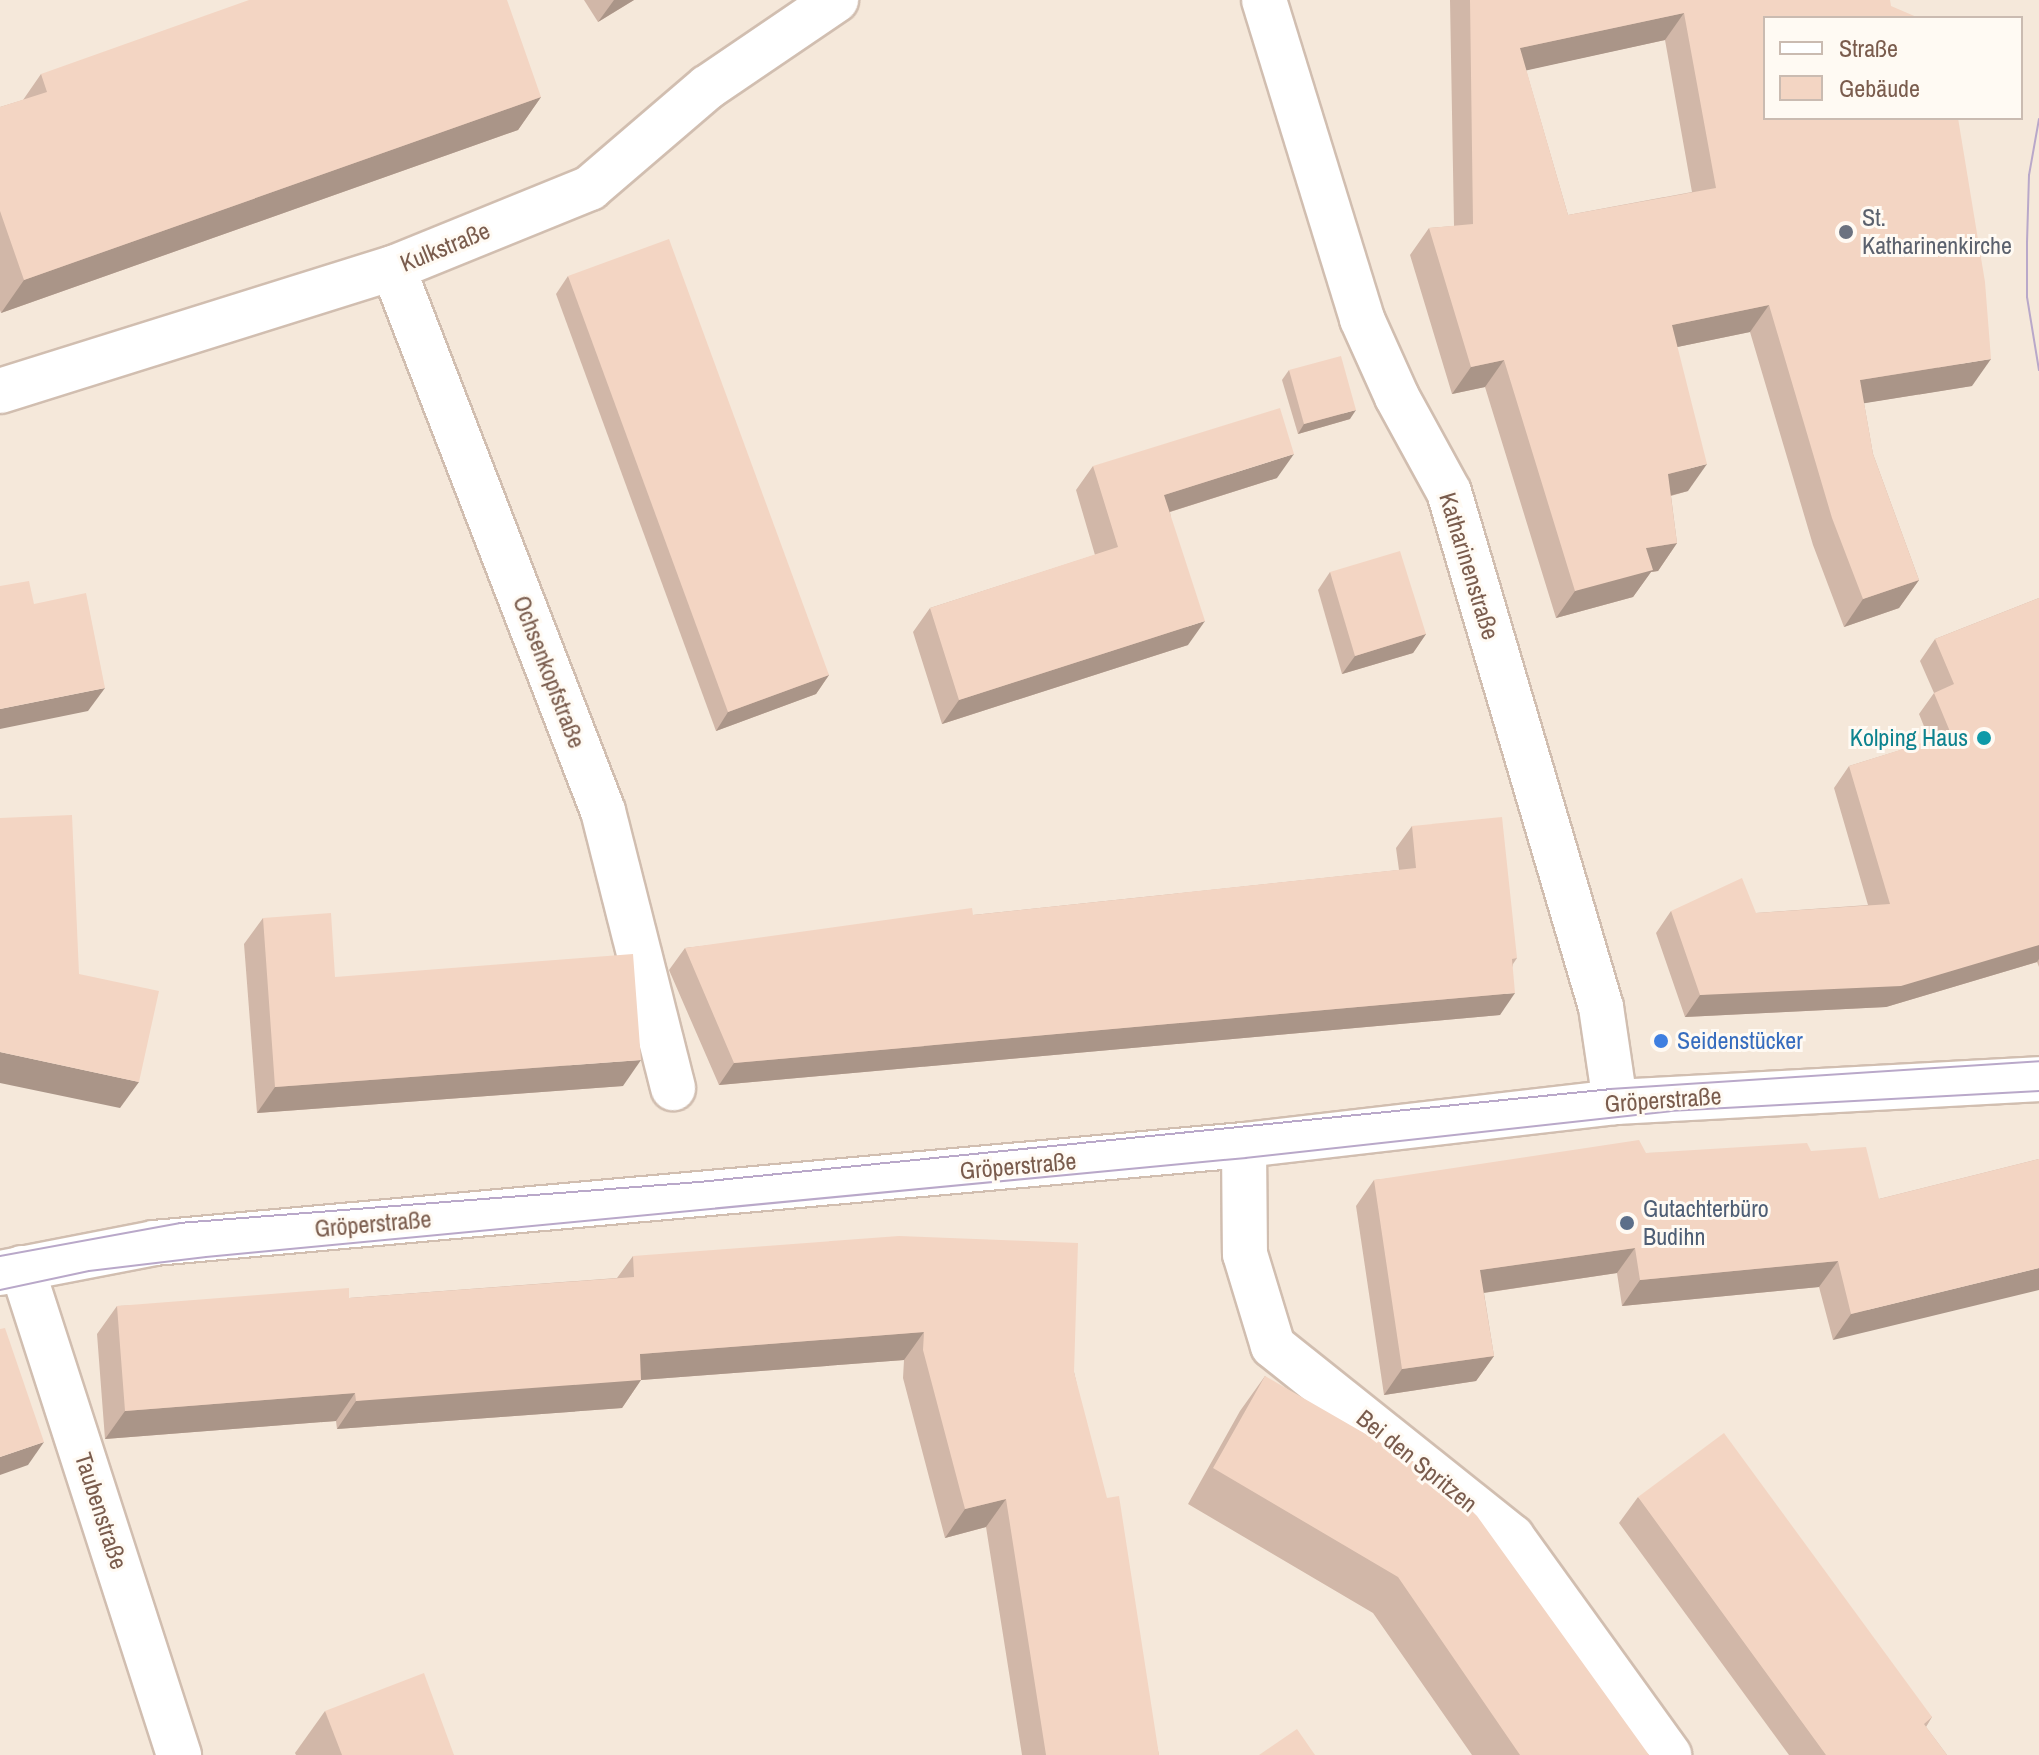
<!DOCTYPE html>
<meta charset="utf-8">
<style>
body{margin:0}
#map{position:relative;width:2039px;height:1755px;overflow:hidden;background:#fdf6ec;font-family:"Archivo Narrow",sans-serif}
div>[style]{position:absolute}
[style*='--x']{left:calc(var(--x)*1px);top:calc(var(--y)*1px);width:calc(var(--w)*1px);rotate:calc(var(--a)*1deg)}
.residential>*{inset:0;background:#f5e8da}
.roads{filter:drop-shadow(2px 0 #d1beb0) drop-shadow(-2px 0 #d1beb0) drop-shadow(0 2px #d1beb0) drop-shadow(0 -2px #d1beb0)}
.street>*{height:44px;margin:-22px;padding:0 22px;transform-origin:22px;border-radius:22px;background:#fff}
.tram>*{height:2px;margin:-1px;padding:0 1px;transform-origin:1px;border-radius:1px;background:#b9a8c9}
.wall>*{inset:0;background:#d1b7a8}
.shaded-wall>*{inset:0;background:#aa9588}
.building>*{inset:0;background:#f3d5c3}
.dots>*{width:22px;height:22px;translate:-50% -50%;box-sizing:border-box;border:4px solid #fffaf3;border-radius:50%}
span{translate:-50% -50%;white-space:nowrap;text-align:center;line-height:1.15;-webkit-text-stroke:6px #fffaf3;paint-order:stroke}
.worship-label{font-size:24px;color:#5b616d}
.left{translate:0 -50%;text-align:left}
.street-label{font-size:24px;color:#7a5c4d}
.culture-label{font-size:24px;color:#0d838f}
.right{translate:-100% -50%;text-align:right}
.shop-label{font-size:24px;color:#366cbe}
.service-label{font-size:24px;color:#4e5e75}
.legend{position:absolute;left:1763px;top:16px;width:260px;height:104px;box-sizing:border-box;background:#fffaf3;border:2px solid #cabbb1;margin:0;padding:10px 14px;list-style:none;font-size:24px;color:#7a5c4d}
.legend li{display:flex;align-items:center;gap:16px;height:40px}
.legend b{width:40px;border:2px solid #cabbb1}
</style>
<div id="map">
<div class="residential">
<div style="clip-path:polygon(evenodd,0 0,2039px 0,2039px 1755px,0 1755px,0 0,1765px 18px,2021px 18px,2021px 118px,1765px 118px,1765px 18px)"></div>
</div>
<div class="roads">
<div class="street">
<div style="--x:1264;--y:0;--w:334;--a:72.9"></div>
<div style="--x:1362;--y:319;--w:85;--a:65.8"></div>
<div style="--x:1397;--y:397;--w:108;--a:61.3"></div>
<div style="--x:1449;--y:492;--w:537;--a:73.56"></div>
<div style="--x:1601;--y:1007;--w:96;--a:81.6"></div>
<div style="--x:393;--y:268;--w:582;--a:68.86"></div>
<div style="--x:603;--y:811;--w:286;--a:75.8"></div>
<div style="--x:0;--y:391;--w:412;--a:-17.4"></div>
<div style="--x:393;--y:268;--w:213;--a:-22.1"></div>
<div style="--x:590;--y:188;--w:155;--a:-40.6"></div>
<div style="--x:708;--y:87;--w:155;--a:-34.2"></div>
<div style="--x:1244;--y:1145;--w:109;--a:89.5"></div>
<div style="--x:1245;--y:1254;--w:96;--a:73.1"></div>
<div style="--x:1273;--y:1346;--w:306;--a:38.6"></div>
<div style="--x:1512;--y:1537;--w:269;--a:54.2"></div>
<div style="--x:22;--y:1268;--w:512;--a:72.13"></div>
<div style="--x:0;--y:1273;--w:157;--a:-11"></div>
<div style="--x:154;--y:1243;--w:1094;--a:-5.14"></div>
<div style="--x:1244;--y:1145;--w:373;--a:-6.6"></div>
<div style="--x:1615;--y:1102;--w:425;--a:-3.1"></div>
</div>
</div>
<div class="tram">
<div style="--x:2039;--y:119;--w:57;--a:100.1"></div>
<div style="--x:2029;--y:175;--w:67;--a:91.7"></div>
<div style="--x:2027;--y:242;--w:55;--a:90"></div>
<div style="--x:2027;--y:297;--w:74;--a:80.7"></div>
<div style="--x:0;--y:1256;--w:182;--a:-10.4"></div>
<div style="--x:179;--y:1223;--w:522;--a:-4.51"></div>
<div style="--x:699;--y:1182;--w:917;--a:-5.82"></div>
<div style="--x:1611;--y:1089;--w:429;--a:-3.7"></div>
<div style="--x:0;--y:1290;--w:91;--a:-12.1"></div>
<div style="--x:89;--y:1271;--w:118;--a:-6.8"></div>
<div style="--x:206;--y:1257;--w:1045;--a:-5.44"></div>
<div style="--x:1246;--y:1158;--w:426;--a:-6.3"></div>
<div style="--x:1669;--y:1111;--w:371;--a:-3.1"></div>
</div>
<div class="wall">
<div style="clip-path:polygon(584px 0,634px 0,598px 22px)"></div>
<div style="clip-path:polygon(evenodd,1450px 0,1890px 0,1765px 18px,1972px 386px,1864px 403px,1873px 454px,1919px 580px,1899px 608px,1844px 627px,1813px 545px,1750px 332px,1677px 347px,1688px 491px,1671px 496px,1677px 543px,1658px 571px,1651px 572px,1633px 597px,1556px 618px,1485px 387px,1452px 394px,1410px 255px,1429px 228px,1454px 226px,1450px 0,1665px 40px,1692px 192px,1568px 215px,1526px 70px,1665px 40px)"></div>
<div style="clip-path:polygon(41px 74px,541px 97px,518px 130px,1px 313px,0 310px,0 107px,23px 100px)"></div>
<div style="clip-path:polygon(568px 276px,829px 675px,816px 694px,716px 731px,556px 294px)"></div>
<div style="clip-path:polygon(1289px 370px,1350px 419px,1298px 434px,1282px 380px)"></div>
<div style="clip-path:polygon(1093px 466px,1277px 478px,1170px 512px,1188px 645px,942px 724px,913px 632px,930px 608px,1095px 555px,1076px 490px)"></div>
<div style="clip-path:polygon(1330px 572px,1426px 634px,1413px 653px,1342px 674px,1318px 590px)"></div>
<div style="clip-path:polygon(2039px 598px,2039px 967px,2037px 962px,1886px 1007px,1685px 1017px,1656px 933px,1671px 911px,1756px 913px,1868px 905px,1834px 788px,1849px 766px,1930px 741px,1919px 714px,1934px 693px,1920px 661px,1935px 639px)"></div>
<div style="clip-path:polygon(1412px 826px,1517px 958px,1513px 964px,1500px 1015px,719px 1085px,669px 970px,685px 948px,973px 915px,1399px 870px,1396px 848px)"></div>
<div style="clip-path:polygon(263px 918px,335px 977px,623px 1086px,257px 1113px,244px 944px)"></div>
<div style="clip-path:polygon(1811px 1151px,1879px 1199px,2039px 1159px,1833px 1340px,1819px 1287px,1622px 1306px,1617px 1273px,1484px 1293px,1494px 1356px,1476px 1381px,1384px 1395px,1356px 1206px,1374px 1180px,1646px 1153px)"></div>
<div style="clip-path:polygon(633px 1256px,1074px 1372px,1159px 1755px,1022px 1755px,986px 1527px,945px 1538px,903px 1378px,904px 1360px,641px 1380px,622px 1408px,337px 1429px,336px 1421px,105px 1439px,97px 1334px,117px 1306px,349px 1298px,617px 1278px)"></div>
<div style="clip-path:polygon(1265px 1376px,1649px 1755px,1472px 1755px,1373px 1613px,1188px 1504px,1240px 1411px)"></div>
<div style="clip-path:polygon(1638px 1497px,1932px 1717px,1926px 1727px,1947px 1755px,1789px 1755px,1619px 1523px)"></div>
<div style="clip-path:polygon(325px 1711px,454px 1755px,296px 1755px,295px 1753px)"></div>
</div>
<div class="shaded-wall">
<div style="clip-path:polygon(614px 0,634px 0,598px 22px)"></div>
<div style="clip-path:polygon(1684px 13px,1665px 40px,1501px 76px,1520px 48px)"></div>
<div style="clip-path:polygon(541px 97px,518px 130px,1px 313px,24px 280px)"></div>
<div style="clip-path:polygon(1769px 305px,1750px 332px,1653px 352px,1672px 325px)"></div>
<div style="clip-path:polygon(1991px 359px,1972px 386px,1841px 407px,1860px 380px)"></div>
<div style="clip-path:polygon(1504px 360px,1485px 387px,1452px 394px,1471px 367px)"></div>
<div style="clip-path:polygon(1356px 410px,1350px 419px,1298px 434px,1304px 424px)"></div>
<div style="clip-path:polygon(1294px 454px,1277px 478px,1147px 519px,1164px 495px)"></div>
<div style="clip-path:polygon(1707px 464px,1688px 491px,1649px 501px,1668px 474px)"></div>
<div style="clip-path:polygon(1677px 543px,1658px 571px,1651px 572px,1633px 597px,1556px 618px,1575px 591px,1646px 548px)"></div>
<div style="clip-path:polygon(1919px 580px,1899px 608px,1844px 627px,1863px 599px)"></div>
<div style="clip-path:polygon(1205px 621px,1188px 645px,942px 724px,959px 700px)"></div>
<div style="clip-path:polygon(1426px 634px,1413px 653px,1342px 674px,1355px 656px)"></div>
<div style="clip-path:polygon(829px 675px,816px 694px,716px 731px,728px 712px)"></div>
<div style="clip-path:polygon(105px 688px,88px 711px,0 729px,0 709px)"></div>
<div style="clip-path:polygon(2039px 945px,2039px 959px,2037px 962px,1886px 1007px,1685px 1017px,1700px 995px)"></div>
<div style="clip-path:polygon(1515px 993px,1500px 1015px,719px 1085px,734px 1063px)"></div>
<div style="clip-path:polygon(0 1052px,139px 1082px,120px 1108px,0 1083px)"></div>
<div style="clip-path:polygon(641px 1060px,623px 1086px,257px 1113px,275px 1087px)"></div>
<div style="clip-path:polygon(1635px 1248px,1617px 1273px,1462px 1296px,1480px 1270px)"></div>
<div style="clip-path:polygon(1838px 1261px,1819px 1287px,1622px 1306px,1640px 1280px)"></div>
<div style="clip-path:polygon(2039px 1268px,2039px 1290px,1833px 1340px,1851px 1314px)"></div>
<div style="clip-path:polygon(924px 1332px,904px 1360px,641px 1380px,622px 1408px,337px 1429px,356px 1401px,640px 1354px)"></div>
<div style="clip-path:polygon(1494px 1356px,1476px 1381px,1384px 1395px,1402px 1369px)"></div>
<div style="clip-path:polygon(355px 1393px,336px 1421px,105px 1439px,125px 1411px)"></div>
<div style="clip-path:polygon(44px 1442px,28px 1465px,0 1475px,0 1457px)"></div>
<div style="clip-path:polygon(1006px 1499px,986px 1527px,945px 1538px,965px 1509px)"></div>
</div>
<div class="building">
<div style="clip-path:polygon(249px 0,507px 0,541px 97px,24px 280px,0 211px,0 107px,47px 92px,41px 74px)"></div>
<div style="clip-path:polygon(evenodd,1470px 0,1890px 0,1891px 6px,1919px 18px,1765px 18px,1765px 118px,1958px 118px,1985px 282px,1991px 359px,1860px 380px,1873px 454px,1919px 580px,1863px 599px,1832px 518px,1769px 305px,1672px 325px,1707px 464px,1668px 474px,1677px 543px,1646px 548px,1653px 570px,1575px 591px,1504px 360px,1471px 367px,1429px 228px,1473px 224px,1470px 0,1684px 13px,1716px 188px,1568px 215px,1520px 48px,1684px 13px)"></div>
<div style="clip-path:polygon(669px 239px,829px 675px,728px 712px,568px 276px)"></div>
<div style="clip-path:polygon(1341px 356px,1356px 410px,1304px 424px,1289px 370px)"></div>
<div style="clip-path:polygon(1280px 408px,1294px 454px,1164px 495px,1205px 621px,959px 700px,930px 608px,1118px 547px,1093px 466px)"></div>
<div style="clip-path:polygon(1400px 551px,1426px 634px,1355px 656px,1330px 572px)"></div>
<div style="clip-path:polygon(29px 581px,34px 604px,86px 593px,105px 688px,0 709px,0 586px)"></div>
<div style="clip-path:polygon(2039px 598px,2039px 945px,1901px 986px,1700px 995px,1671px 911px,1742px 878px,1756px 913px,1890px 904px,1849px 766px,1951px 734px,1934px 693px,1954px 684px,1935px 639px)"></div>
<div style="clip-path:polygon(72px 815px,79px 974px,159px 991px,139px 1082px,0 1052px,0 818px)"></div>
<div style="clip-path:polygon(1502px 817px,1517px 958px,1512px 959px,1515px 993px,734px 1063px,685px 948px,972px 908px,973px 915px,1416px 868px,1412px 826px)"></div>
<div style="clip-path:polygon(331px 913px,335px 977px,633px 954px,641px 1060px,275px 1087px,263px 918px)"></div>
<div style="clip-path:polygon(1639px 1140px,1646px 1153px,1807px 1143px,1811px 1151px,1866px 1147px,1879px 1199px,2039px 1159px,2039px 1268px,1851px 1314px,1838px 1261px,1640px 1280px,1635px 1248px,1480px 1270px,1494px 1356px,1402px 1369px,1374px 1180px)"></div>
<div style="clip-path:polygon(899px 1236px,1078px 1243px,1074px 1372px,1107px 1498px,1119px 1496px,1159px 1755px,1046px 1755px,1006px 1499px,965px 1509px,923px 1350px,924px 1332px,640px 1354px,641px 1380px,356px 1401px,355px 1393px,125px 1411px,117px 1306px,349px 1288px,349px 1298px,634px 1277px,633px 1256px)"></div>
<div style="clip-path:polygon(5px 1328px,44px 1442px,0 1457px,0 1329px)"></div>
<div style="clip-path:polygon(1265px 1376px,1435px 1474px,1477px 1516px,1649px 1755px,1520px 1755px,1398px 1577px,1213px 1468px)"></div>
<div style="clip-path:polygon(1724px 1433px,1932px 1717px,1924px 1724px,1947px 1755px,1826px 1755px,1638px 1497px)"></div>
<div style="clip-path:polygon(424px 1673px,454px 1755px,342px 1755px,325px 1711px)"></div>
<div style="clip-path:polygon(1297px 1729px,1315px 1755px,1259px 1755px)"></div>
</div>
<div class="dots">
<div style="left:1846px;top:232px;background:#6b7280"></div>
<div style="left:1984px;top:738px;background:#0f9aa8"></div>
<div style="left:1661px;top:1041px;background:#3f7fe0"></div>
<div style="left:1627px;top:1223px;background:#5c6f8a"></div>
</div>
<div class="worship-label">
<span class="left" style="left:1862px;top:232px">St.<br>Katharinenkirche</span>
</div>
<div class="street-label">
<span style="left:445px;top:247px;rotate:-22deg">Kulkstraße</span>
<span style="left:1469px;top:566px;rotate:73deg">Katharinenstraße</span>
<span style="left:549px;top:672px;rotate:69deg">Ochsenkopfstraße</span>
<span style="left:1663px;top:1100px;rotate:-4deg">Gröperstraße</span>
<span style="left:1018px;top:1166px;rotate:-5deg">Gröperstraße</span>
<span style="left:373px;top:1224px;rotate:-5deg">Gröperstraße</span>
<span style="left:1417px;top:1461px;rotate:39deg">Bei den Spritzen</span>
<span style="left:101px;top:1511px;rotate:72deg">Taubenstraße</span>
</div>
<div class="culture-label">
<span class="right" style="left:1968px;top:738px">Kolping Haus</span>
</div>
<div class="shop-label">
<span class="left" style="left:1677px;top:1041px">Seidenstücker</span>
</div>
<div class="service-label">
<span class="left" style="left:1643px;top:1223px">Gutachterbüro<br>Budihn</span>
</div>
<ul class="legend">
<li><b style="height:10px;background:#fff"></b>Straße</li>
<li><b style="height:22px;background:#f3d5c3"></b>Gebäude</li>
</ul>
</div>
